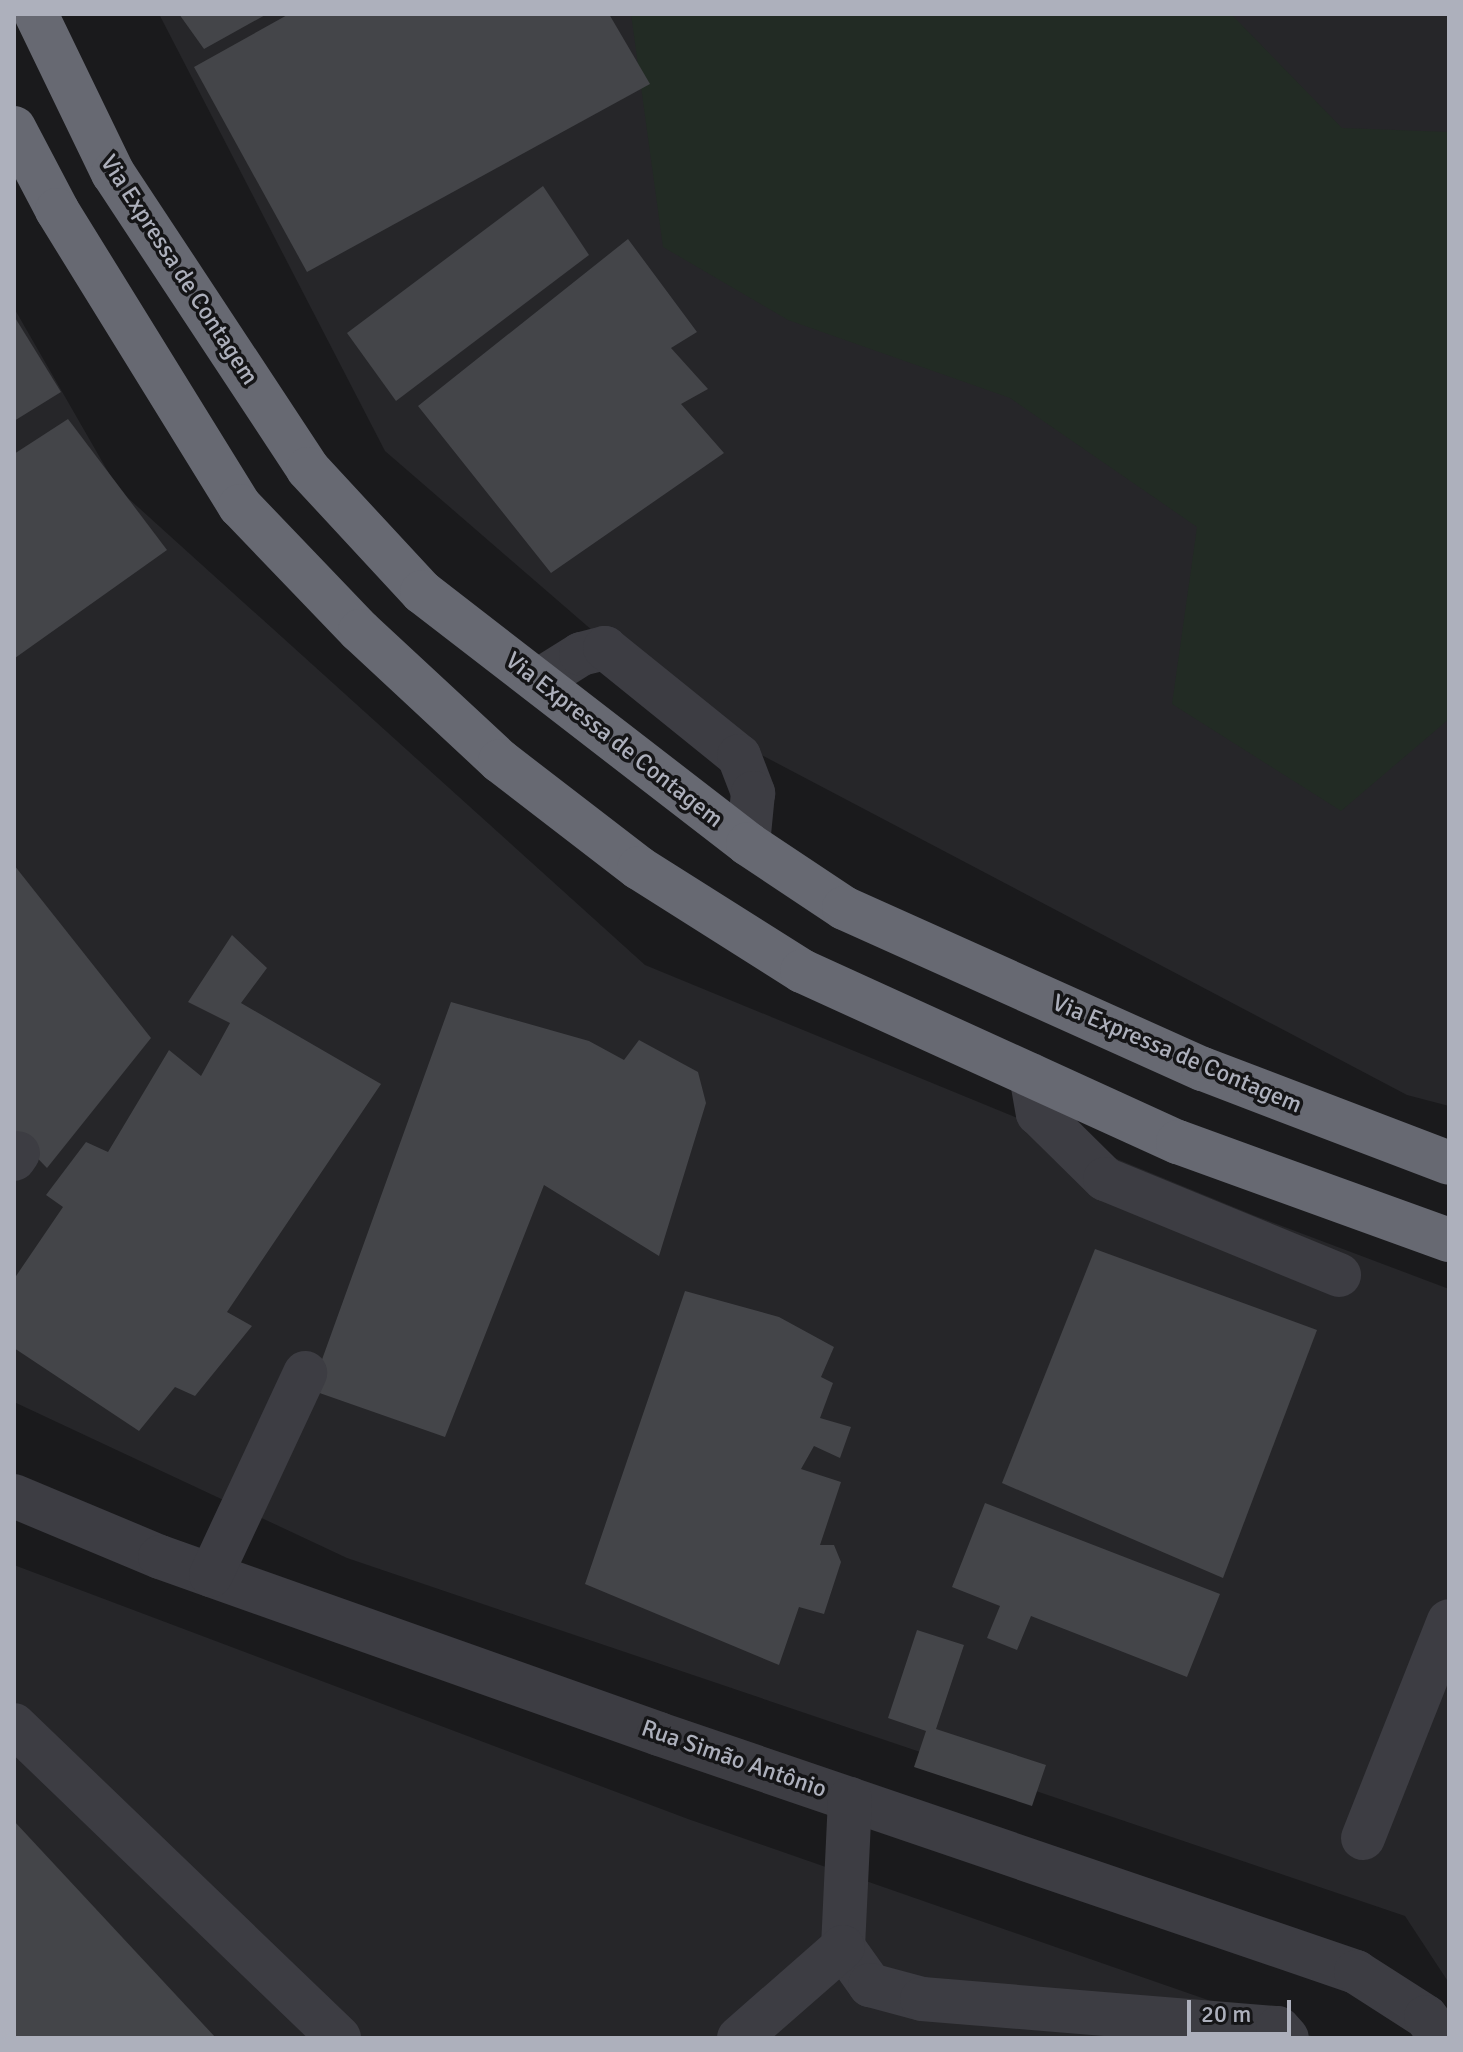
<!DOCTYPE html>
<meta charset="utf-8">
<style>
body{margin:0}
#map{position:relative;width:1463px;height:2052px;overflow:hidden;background:#1a1a1c;font-family:Signika,sans-serif}
div>[style]{position:absolute}
[style*='--x']{left:calc(var(--x)*1px);top:calc(var(--y)*1px);width:calc(var(--w)*1px);rotate:calc(var(--a)*1deg)}
.built>*{inset:0;background:#262629}
.green>*{inset:0;background:#222b24}
.building>*{inset:0;background:#444549}
.minor>*{height:44px;margin:-22px;padding:0 22px;transform-origin:22px;border-radius:22px;background:#3d3d43}
.highway>*{height:44px;margin:-22px;padding:0 22px;transform-origin:22px;border-radius:22px;background:#676972}
span{translate:-50% -50%;white-space:nowrap;text-align:center;line-height:1.15;-webkit-text-stroke:7px #151517;paint-order:stroke}
.street-label{font-size:24px;color:#adb0bc}
.frame{position:absolute;inset:0;border:16px solid #adb0bc;pointer-events:none}
.scale{position:absolute;left:1187px;top:2000px;width:104px;height:36px;box-sizing:border-box;border:4px solid #adb0bc;border-top:0;padding-left:10px;font-size:24px;line-height:28px;white-space:nowrap;color:#adb0bc;-webkit-text-stroke:6px #151517;paint-order:stroke}
</style>
<div id="map">
<div class="built">
<div style="clip-path:polygon(159px 14px,1449px 14px,1449px 1106px,1407px 1095px,697px 721px,385px 451px)"></div>
<div style="clip-path:polygon(14px 308px,118px 489px,645px 965px,1253px 1215px,1449px 1289px,1449px 1983px,1405px 1916px,347px 1558px,14px 1402px)"></div>
<div style="clip-path:polygon(14px 1565px,688px 1819px,1317px 2038px,14px 2038px)"></div>
</div>
<div class="green">
<div style="clip-path:polygon(631px 14px,1231px 14px,1342px 128px,1449px 132px,1449px 719px,1341px 811px,1172px 704px,1197px 527px,1010px 398px,788px 320px,663px 247px)"></div>
</div>
<div class="building">
<div style="clip-path:polygon(179px 14px,267px 14px,204px 49px)"></div>
<div style="clip-path:polygon(289px 14px,609px 14px,650px 84px,307px 272px,194px 67px)"></div>
<div style="clip-path:polygon(543px 186px,589px 255px,396px 401px,347px 333px)"></div>
<div style="clip-path:polygon(628px 239px,697px 332px,671px 348px,708px 389px,681px 404px,724px 453px,551px 573px,418px 406px)"></div>
<div style="clip-path:polygon(14px 316px,61px 392px,14px 421px)"></div>
<div style="clip-path:polygon(68px 419px,167px 550px,15px 658px,14px 454px)"></div>
<div style="clip-path:polygon(14px 865px,151px 1038px,47px 1168px,14px 1134px)"></div>
<div style="clip-path:polygon(232px 935px,267px 968px,241px 1003px,381px 1084px,227px 1312px,252px 1326px,195px 1396px,175px 1387px,139px 1431px,14px 1348px,14px 1279px,63px 1207px,46px 1195px,86px 1142px,108px 1152px,169px 1050px,201px 1076px,230px 1023px,188px 1002px)"></div>
<div style="clip-path:polygon(451px 1002px,589px 1041px,624px 1060px,639px 1040px,698px 1072px,706px 1103px,659px 1256px,544px 1185px,445px 1437px,311px 1390px)"></div>
<div style="clip-path:polygon(1095px 1249px,1317px 1330px,1223px 1578px,1002px 1483px)"></div>
<div style="clip-path:polygon(685px 1291px,779px 1317px,834px 1347px,821px 1377px,833px 1383px,820px 1418px,851px 1427px,840px 1458px,814px 1446px,801px 1469px,841px 1482px,820px 1545px,834px 1545px,841px 1562px,824px 1614px,799px 1607px,779px 1665px,585px 1584px)"></div>
<div style="clip-path:polygon(985px 1503px,1220px 1594px,1187px 1677px,1031px 1616px,1017px 1650px,987px 1638px,1000px 1606px,952px 1587px)"></div>
<div style="clip-path:polygon(917px 1630px,964px 1645px,936px 1729px,1046px 1765px,1032px 1806px,914px 1767px,926px 1731px,888px 1718px)"></div>
<div style="clip-path:polygon(14px 1821px,216px 2038px,14px 2038px)"></div>
</div>
<div class="minor">
<div style="--x:538;--y:681;--w:51;--a:-32.1"></div>
<div style="--x:581;--y:654;--w:25;--a:-14"></div>
<div style="--x:605;--y:648;--w:172;--a:38.9"></div>
<div style="--x:739;--y:756;--w:40;--a:69"></div>
<div style="--x:753;--y:793;--w:51;--a:95.6"></div>
<div style="--x:1031;--y:1075;--w:39;--a:80"></div>
<div style="--x:1038;--y:1113;--w:94;--a:44.6"></div>
<div style="--x:1105;--y:1179;--w:253;--a:22.3"></div>
<div style="--x:14;--y:1159;--w:7;--a:-56"></div>
<div style="--x:14;--y:1496;--w:158;--a:22.7"></div>
<div style="--x:160;--y:1557;--w:529;--a:19.53"></div>
<div style="--x:659;--y:1734;--w:737;--a:18.85"></div>
<div style="--x:1356;--y:1972;--w:83;--a:32.7"></div>
<div style="--x:1426;--y:2017;--w:26;--a:53"></div>
<div style="--x:211;--y:1575;--w:223;--a:-65"></div>
<div style="--x:14;--y:1725;--w:451;--a:43.9"></div>
<div style="--x:850;--y:1799;--w:148;--a:92.7"></div>
<div style="--x:843;--y:1947;--w:47;--a:54.6"></div>
<div style="--x:870;--y:1985;--w:54;--a:15.1"></div>
<div style="--x:922;--y:1999;--w:357;--a:4.7"></div>
<div style="--x:1278;--y:2028;--w:13;--a:48"></div>
<div style="--x:1363;--y:1838;--w:233;--a:-68.4"></div>
<div style="--x:739;--y:2038;--w:138;--a:-41.2"></div>
</div>
<div class="highway">
<div style="--x:36;--y:14;--w:177;--a:64.2"></div>
<div style="--x:113;--y:173;--w:354;--a:56.6"></div>
<div style="--x:308;--y:469;--w:168;--a:47.2"></div>
<div style="--x:422;--y:592;--w:412;--a:37.7"></div>
<div style="--x:748;--y:844;--w:115;--a:33.7"></div>
<div style="--x:844;--y:908;--w:393;--a:24.2"></div>
<div style="--x:1203;--y:1069;--w:263;--a:20.9"></div>
<div style="--x:14;--y:128;--w:93;--a:62.3"></div>
<div style="--x:57;--y:210;--w:348;--a:58.3"></div>
<div style="--x:240;--y:506;--w:173;--a:46.2"></div>
<div style="--x:360;--y:631;--w:191;--a:42.9"></div>
<div style="--x:500;--y:761;--w:175;--a:37.6"></div>
<div style="--x:639;--y:868;--w:193;--a:32.3"></div>
<div style="--x:802;--y:971;--w:413;--a:24.5"></div>
<div style="--x:1178;--y:1142;--w:288;--a:19.9"></div>
</div>
<div class="street-label">
<span style="left:179px;top:270px;rotate:57deg">Via Expressa de Contagem</span>
<span style="left:614px;top:740px;rotate:38deg">Via Expressa de Contagem</span>
<span style="left:1177px;top:1054px;rotate:23deg">Via Expressa de Contagem</span>
<span style="left:734px;top:1759px;rotate:19deg">Rua Simão Antônio</span>
</div>
<div class="frame"></div>
<div class="scale">20 m</div>
</div>
